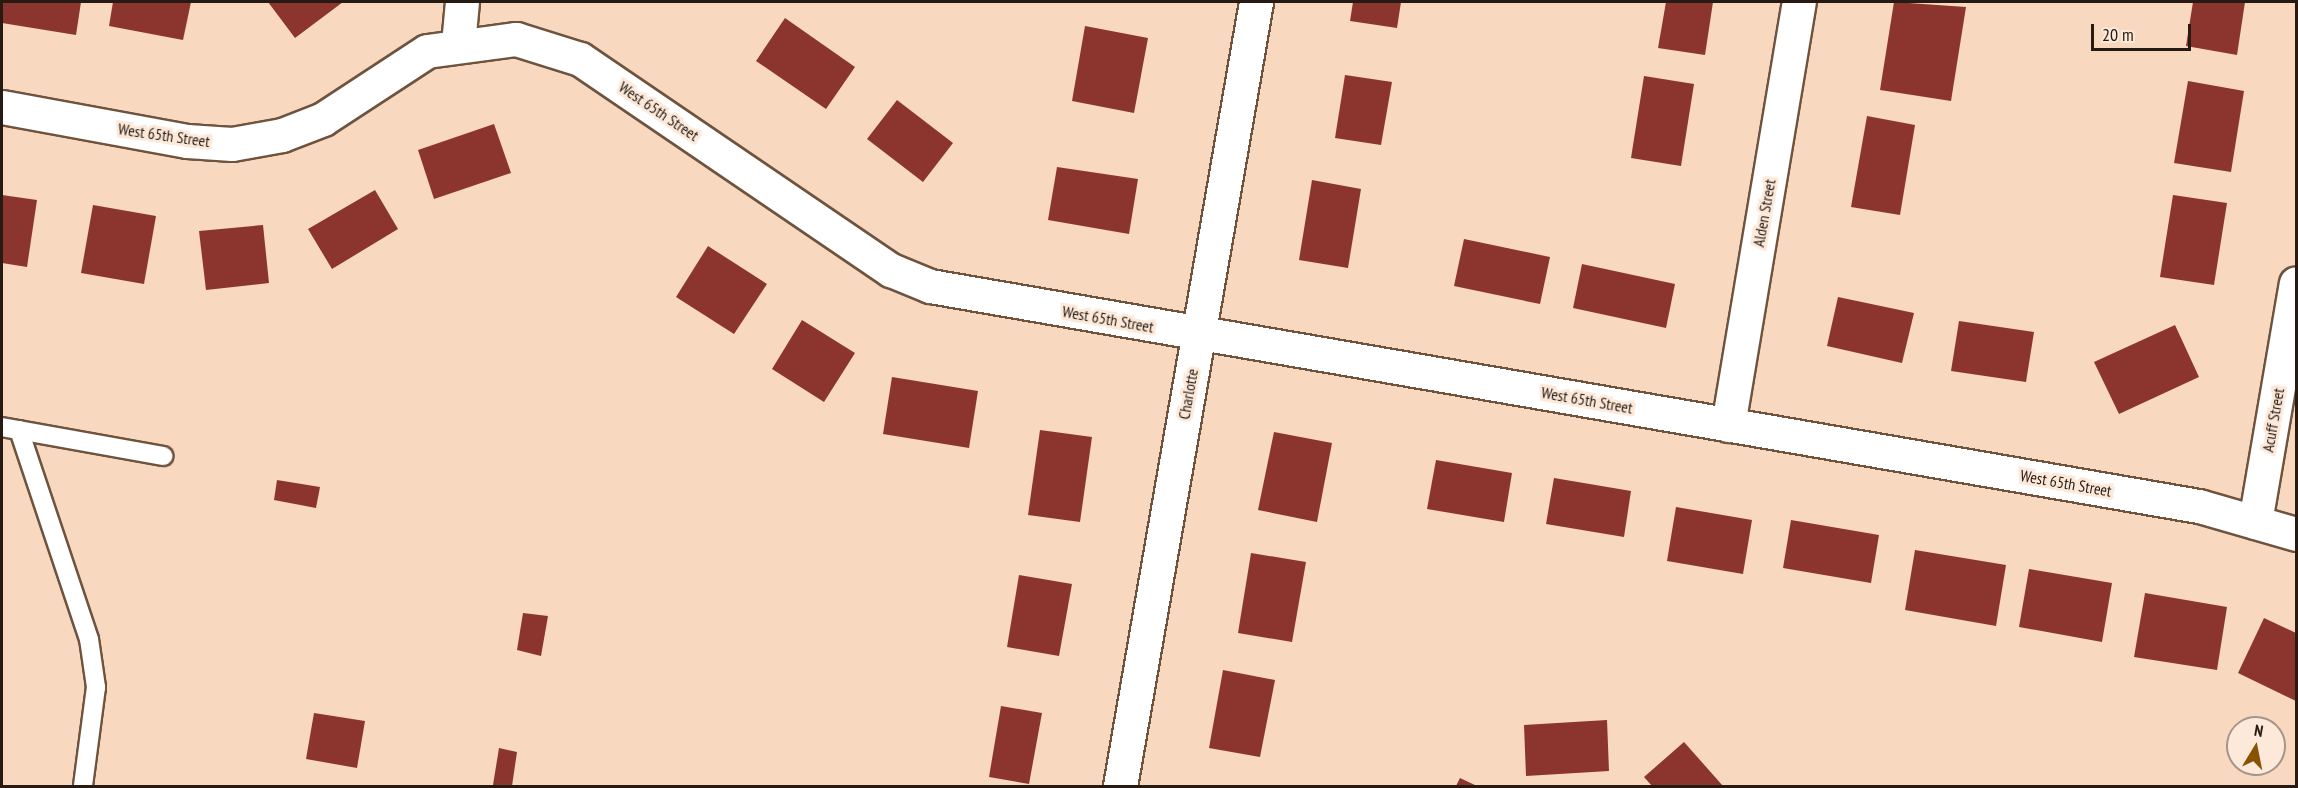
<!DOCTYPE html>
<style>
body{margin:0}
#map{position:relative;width:2298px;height:788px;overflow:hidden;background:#f8d9c0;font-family:"PT Sans Narrow",sans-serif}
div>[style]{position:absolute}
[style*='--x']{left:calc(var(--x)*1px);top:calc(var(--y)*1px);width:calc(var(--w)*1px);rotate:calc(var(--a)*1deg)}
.building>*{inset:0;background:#8b352e}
.roads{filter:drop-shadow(2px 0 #6e533e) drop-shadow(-2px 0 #6e533e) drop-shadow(0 2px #6e533e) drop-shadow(0 -2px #6e533e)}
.lane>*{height:18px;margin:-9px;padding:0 9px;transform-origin:9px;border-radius:9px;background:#fff}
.street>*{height:33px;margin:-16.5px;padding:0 16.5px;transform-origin:16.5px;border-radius:16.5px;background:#fff}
span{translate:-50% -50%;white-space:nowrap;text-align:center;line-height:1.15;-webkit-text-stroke:6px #fce9da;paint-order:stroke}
.street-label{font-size:16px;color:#261a12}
.frame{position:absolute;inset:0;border:3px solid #261a12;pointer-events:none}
.north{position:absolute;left:2226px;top:716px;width:60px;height:60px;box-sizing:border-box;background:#fce9da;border:2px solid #a6968a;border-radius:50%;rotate:10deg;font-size:16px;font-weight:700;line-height:24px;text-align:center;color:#261a12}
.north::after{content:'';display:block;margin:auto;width:21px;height:27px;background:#885300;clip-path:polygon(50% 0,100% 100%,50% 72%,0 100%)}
.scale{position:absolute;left:2091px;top:24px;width:100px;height:27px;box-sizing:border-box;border:3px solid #261a12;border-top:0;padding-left:8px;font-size:18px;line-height:21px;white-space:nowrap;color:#261a12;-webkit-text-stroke:4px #fce9da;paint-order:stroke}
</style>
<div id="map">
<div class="building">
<div style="clip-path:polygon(2px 2px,81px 2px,76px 35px,2px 23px)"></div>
<div style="clip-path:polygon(113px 2px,191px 2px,183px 40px,109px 26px)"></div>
<div style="clip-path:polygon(268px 2px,343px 2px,295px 38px)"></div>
<div style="clip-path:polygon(1353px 2px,1401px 2px,1397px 28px,1350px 21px)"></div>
<div style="clip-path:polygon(1666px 2px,1713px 2px,1705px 55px,1658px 48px)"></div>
<div style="clip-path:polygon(1894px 2px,1966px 7px,1951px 101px,1880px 90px)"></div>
<div style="clip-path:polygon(2193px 2px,2245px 2px,2237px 55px,2186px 46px)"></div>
<div style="clip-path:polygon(785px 18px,855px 67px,826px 109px,756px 61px)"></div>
<div style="clip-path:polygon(1085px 26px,1148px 38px,1134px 113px,1072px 101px)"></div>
<div style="clip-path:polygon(1345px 75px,1392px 82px,1381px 145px,1335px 138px)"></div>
<div style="clip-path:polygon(1644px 76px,1694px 84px,1681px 166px,1631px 158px)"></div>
<div style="clip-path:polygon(2188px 81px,2244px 91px,2231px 172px,2174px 163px)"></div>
<div style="clip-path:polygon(897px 100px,953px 143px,923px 182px,867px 139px)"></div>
<div style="clip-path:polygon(1867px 116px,1915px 125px,1900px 215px,1851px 207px)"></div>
<div style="clip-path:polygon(494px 124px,511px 173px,434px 199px,418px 150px)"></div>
<div style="clip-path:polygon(1057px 167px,1138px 179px,1129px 234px,1048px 220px)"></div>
<div style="clip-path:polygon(1312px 180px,1361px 189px,1348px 268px,1299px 260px)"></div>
<div style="clip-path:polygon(375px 190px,398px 229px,332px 269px,308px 229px)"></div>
<div style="clip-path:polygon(2px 195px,37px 200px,27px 267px,2px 263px)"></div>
<div style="clip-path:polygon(2173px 195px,2227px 203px,2214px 285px,2160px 277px)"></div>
<div style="clip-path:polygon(93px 205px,156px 216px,144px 284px,81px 273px)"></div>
<div style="clip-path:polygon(263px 225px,269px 283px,206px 290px,199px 231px)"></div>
<div style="clip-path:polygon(1464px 239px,1550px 257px,1540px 304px,1454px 286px)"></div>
<div style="clip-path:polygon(708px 246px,767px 284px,734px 334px,676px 297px)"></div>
<div style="clip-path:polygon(1582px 264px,1675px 284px,1666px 328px,1573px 308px)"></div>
<div style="clip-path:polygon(1838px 297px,1914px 313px,1902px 363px,1827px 346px)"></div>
<div style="clip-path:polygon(802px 320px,855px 353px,824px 402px,772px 369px)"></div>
<div style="clip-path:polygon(1959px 321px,2034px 332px,2026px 382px,1951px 371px)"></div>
<div style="clip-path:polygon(2175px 325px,2199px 377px,2119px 414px,2094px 362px)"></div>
<div style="clip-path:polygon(892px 377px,978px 391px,969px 448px,883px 434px)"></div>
<div style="clip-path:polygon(1040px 430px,1092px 437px,1080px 522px,1028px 515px)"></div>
<div style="clip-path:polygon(1274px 432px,1332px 443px,1317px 522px,1258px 510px)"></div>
<div style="clip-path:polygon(1436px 460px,1512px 473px,1504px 522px,1427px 509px)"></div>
<div style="clip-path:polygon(1554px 478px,1631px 491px,1624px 537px,1546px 524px)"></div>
<div style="clip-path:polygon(277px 480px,320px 487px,316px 508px,274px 500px)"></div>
<div style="clip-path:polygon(1676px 507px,1752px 520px,1743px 574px,1667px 561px)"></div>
<div style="clip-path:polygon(1791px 520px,1879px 535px,1871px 583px,1783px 568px)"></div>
<div style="clip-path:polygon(1915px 550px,2006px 565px,1996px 626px,1905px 610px)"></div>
<div style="clip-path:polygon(1251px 553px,1306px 562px,1292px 642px,1238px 633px)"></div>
<div style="clip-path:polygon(2029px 569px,2112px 583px,2102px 642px,2019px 627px)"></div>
<div style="clip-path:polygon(1019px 575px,1072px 584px,1059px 656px,1007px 647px)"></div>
<div style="clip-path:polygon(2145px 593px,2227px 607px,2217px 670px,2134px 657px)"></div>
<div style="clip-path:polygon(523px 613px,548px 616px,541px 656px,517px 650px)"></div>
<div style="clip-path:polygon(2264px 618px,2296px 633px,2296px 701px,2238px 673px)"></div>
<div style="clip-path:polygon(1223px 670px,1275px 680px,1260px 757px,1209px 748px)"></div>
<div style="clip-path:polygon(1001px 706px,1042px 713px,1029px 784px,989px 777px)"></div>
<div style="clip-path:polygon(314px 713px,365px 721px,357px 768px,306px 759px)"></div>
<div style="clip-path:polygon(1607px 720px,1609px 771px,1526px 776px,1524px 725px)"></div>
<div style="clip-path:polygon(1684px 742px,1723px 786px,1652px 786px,1644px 777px)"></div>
<div style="clip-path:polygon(499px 748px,517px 752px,512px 786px,493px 785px)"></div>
<div style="clip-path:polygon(1460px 778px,1477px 786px,1456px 786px)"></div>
</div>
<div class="roads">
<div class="lane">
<div style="--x:2;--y:427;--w:164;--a:10.2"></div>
<div style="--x:19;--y:430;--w:220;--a:71.5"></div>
<div style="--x:89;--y:639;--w:49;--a:81.7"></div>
<div style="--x:96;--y:687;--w:100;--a:97.5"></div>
</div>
<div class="street">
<div style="--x:458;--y:44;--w:42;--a:-84.6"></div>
<div style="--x:2;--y:107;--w:188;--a:10.4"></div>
<div style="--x:187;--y:141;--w:45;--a:3.8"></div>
<div style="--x:232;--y:144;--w:51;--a:-10.2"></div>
<div style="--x:282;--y:135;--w:44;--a:-21.3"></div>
<div style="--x:323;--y:119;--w:124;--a:-33.2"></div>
<div style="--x:427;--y:51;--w:90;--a:-7.7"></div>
<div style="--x:516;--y:39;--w:67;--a:17.4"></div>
<div style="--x:580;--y:59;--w:376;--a:34.2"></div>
<div style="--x:891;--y:270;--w:42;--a:22.3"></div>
<div style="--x:930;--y:286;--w:1288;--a:9.84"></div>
<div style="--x:2199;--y:506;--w:101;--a:16.1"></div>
<div style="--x:1728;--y:425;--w:429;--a:-80.5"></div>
<div style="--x:2255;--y:522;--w:242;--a:-80.3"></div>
<div style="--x:1120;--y:786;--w:796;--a:-80.16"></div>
</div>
</div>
<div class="street-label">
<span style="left:659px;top:111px;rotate:34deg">West 65th Street</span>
<span style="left:164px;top:135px;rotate:8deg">West 65th Street</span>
<span style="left:1764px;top:213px;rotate:-80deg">Alden Street</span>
<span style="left:1108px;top:319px;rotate:10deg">West 65th Street</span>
<span style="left:1188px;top:394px;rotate:-80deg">Charlotte</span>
<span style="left:1587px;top:400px;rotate:10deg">West 65th Street</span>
<span style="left:2273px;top:420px;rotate:-80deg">Acuff Street</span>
<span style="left:2066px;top:483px;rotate:10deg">West 65th Street</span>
</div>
<div class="frame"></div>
<div class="north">N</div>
<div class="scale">20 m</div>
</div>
